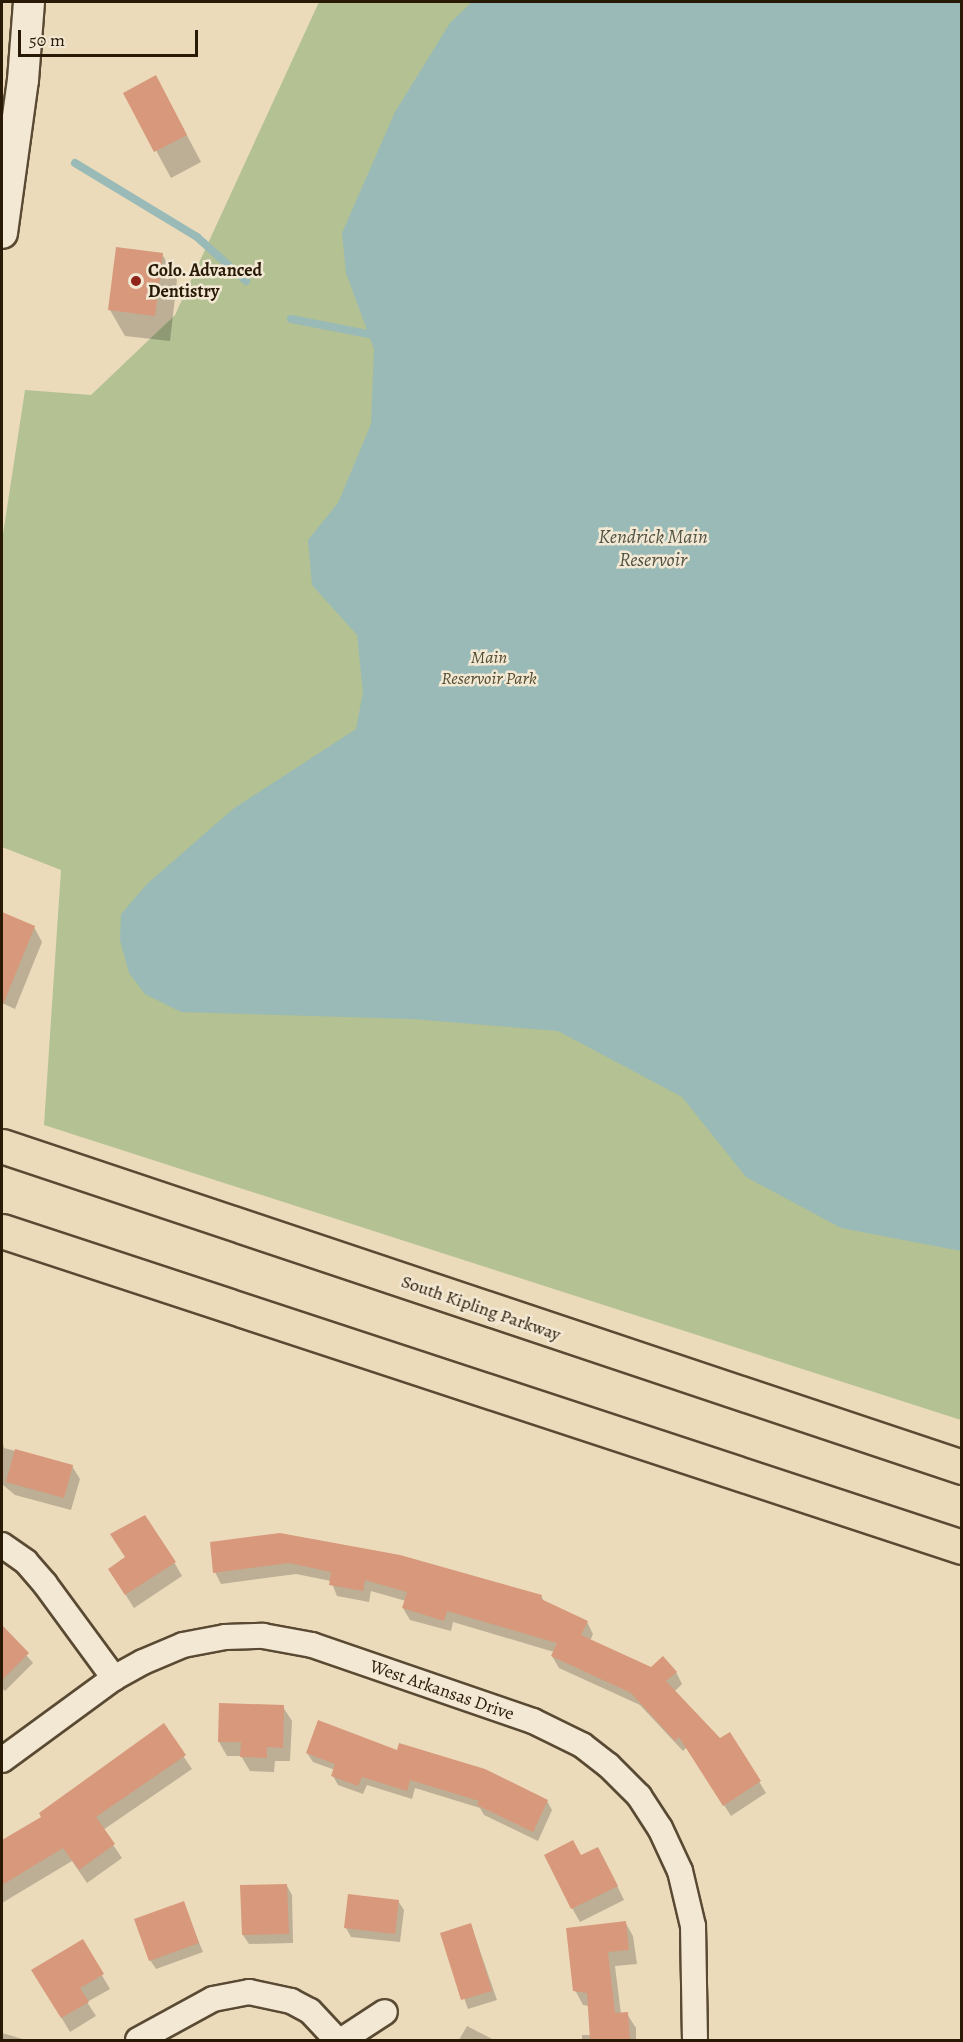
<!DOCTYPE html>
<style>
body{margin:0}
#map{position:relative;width:963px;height:2042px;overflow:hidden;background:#ebdbbb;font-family:Alegreya,serif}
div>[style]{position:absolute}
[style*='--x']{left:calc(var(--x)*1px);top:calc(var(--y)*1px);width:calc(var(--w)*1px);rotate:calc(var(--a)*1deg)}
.green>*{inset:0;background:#b3c193}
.water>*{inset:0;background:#99bab6}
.shadow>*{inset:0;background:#0003}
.stream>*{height:8px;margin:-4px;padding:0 4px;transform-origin:4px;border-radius:4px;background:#99bab6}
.building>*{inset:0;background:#d8987b}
.roads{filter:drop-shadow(2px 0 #5a4a33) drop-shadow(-2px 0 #5a4a33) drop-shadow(0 2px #5a4a33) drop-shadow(0 -2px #5a4a33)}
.minor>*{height:24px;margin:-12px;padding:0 12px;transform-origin:12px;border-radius:12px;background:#f2e8d3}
.tertiary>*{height:30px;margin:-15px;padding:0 15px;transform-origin:15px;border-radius:15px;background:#f2e8d3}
.primary>*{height:33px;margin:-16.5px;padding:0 16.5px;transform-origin:16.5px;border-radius:16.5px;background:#ebdbbb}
.dots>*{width:16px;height:16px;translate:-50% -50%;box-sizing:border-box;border:3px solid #f2e8d3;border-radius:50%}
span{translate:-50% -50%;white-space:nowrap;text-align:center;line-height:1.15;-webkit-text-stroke:5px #f2e8d3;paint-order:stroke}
.poi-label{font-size:18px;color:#291a06;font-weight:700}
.left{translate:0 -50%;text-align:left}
.park-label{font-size:18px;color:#524c30;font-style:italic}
.street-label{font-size:18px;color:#291a06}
.water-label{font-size:20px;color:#505244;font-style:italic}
.frame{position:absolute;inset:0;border:3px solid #291a06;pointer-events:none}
.scale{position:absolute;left:18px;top:30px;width:180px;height:27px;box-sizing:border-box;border:3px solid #291a06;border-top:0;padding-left:8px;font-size:18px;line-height:21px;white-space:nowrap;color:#291a06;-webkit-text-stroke:4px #f2e8d3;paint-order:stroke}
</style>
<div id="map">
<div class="green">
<div style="clip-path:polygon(319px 2px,961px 2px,961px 1420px,44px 1125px,61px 870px,2px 847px,2px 541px,25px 390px,91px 395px,175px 315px)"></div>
</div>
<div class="water">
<div style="clip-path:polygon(472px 2px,961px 2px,961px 1251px,841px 1228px,746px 1177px,682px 1097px,558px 1031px,412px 1019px,181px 1012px,145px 994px,129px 973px,120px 940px,121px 914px,148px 883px,233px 809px,356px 729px,363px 692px,357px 635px,312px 585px,308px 540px,338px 503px,371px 424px,374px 349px,346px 273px,342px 233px,395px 112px,450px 23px)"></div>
</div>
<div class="shadow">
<div style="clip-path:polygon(125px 93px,170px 103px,201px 162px,171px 178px)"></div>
<div style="clip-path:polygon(162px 254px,177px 280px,170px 341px,125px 336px,110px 310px)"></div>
<div style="clip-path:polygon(4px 915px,34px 927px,42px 942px,15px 1009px,2px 1003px)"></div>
<div style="clip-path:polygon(2px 1438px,4px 1448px,72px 1466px,80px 1479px,71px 1510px,15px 1495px,2px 1484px)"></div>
<div style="clip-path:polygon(211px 1543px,541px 1596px,545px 1603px,587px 1622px,593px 1634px,590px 1641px,652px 1669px,676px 1672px,682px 1684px,674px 1692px,720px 1740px,730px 1734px,766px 1793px,731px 1816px,687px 1747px,683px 1751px,640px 1705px,559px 1668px,552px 1656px,554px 1652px,453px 1622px,451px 1631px,410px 1620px,403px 1608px,406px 1601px,371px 1591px,369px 1602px,337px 1596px,331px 1581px,296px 1574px,221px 1584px,215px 1572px)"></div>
<div style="clip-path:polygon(126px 1558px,174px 1562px,182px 1576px,134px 1608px,118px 1583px)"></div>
<div style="clip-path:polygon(2px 1627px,33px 1663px,5px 1691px,2px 1688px)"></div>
<div style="clip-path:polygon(283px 1707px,292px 1721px,290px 1761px,275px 1761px,274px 1772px,250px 1771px,241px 1756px,227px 1756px,219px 1742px)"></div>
<div style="clip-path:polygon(163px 1726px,192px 1769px,103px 1830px,122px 1858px,87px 1883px,72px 1861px,2px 1903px,2px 1842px,43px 1817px)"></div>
<div style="clip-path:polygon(398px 1752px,547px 1801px,552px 1810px,538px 1841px,484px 1815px,480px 1808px,415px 1788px,412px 1799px,367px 1785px,363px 1794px,338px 1785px,333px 1776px,335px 1770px,313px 1762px,307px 1753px)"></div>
<div style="clip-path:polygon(581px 1857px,606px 1863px,624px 1900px,580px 1922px,572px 1908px)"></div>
<div style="clip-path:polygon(287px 1886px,292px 1895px,293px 1943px,249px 1944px,243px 1935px)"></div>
<div style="clip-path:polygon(398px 1901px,404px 1910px,400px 1942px,351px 1937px,346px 1928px)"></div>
<div style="clip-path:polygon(183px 1903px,203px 1952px,156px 1969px,150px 1960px)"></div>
<div style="clip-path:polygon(625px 1922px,633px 1936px,637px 1964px,615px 1966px,621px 2014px,627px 2014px,636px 2028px,636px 2040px,582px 2040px,582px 2035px,591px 2035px,589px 2006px,583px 2005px,575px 1990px)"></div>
<div style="clip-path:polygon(471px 1925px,497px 2000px,468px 2009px,442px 1934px)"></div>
<div style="clip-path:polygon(82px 1941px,110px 1989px,87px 2002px,96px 2016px,70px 2032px,33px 1970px)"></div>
<div style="clip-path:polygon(467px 2026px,494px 2040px,459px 2040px)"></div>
<div style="clip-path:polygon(2px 2033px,26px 2040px,2px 2040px)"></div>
</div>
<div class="stream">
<div style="--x:75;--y:163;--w:143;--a:31.2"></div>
<div style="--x:197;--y:237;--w:66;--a:41.9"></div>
<div style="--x:291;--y:319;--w:78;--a:11"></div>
</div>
<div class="building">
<div style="clip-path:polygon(156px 75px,187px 135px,154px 152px,123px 93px)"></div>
<div style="clip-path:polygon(116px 247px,163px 253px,155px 316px,108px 310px)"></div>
<div style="clip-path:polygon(2px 912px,35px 926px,2px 1007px)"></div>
<div style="clip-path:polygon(15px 1449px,73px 1465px,64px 1498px,6px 1482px)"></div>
<div style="clip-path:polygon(145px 1515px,176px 1562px,125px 1595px,108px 1569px,125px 1557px,110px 1534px)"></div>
<div style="clip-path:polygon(280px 1533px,400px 1555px,542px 1595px,541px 1599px,588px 1621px,581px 1635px,651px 1667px,663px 1656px,677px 1672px,666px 1681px,720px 1738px,730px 1732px,761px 1781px,723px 1806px,679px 1737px,675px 1741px,631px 1693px,551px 1656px,557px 1643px,447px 1611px,444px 1621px,402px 1608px,407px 1592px,365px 1580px,363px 1591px,329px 1585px,331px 1572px,289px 1563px,213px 1573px,210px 1542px)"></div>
<div style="clip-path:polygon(2px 1625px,29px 1653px,2px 1680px)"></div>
<div style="clip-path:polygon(219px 1703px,284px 1705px,283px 1748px,267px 1747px,267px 1758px,240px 1757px,241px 1742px,218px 1742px)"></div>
<div style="clip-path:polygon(318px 1720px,397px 1750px,399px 1743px,485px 1769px,548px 1800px,533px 1832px,477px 1805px,479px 1801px,410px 1780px,407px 1791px,362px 1777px,358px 1786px,331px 1776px,335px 1764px,306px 1753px)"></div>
<div style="clip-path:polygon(164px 1723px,186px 1755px,96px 1817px,115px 1844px,79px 1870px,63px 1848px,2px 1885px,2px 1840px,41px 1817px,39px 1813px)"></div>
<div style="clip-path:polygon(573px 1840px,581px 1855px,598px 1847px,618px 1886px,571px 1909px,544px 1855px)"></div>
<div style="clip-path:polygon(287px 1884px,289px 1934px,242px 1935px,240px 1885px)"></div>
<div style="clip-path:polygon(348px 1894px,399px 1900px,395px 1934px,344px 1928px)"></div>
<div style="clip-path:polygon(184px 1901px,199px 1943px,149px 1961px,134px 1919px)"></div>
<div style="clip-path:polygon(626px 1921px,629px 1950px,608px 1952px,615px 2013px,628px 2012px,630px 2040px,590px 2040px,587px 1993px,573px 1991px,566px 1928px)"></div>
<div style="clip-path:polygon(471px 1923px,492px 1991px,461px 2000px,440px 1933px)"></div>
<div style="clip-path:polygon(83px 1939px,104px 1974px,80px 1988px,89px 2002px,61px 2018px,31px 1970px)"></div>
</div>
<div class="roads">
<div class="minor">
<div style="--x:2;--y:1545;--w:29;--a:35"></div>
<div style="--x:26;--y:1562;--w:29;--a:49"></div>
<div style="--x:45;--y:1584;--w:117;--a:53.7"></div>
<div style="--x:2;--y:1760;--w:139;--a:-36.2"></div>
<div style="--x:114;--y:1678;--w:33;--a:-29"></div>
<div style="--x:143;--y:1662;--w:43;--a:-23"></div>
<div style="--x:183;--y:1645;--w:43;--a:-10.8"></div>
<div style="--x:225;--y:1637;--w:38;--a:-2"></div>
<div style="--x:263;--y:1636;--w:50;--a:10.4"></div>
<div style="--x:312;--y:1645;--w:234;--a:19"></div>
<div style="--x:533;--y:1721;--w:55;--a:26.1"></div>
<div style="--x:582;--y:1745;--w:33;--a:38"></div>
<div style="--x:608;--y:1765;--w:44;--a:45"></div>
<div style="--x:639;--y:1796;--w:38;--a:57"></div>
<div style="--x:660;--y:1828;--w:47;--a:65.1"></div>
<div style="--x:680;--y:1871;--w:57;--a:76.7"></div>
<div style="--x:693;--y:1926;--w:114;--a:89"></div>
<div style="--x:138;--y:2040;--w:85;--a:-28.7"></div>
<div style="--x:213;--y:1999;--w:37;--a:-11"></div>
<div style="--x:249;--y:1992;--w:43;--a:12.1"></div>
<div style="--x:291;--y:2001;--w:21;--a:28"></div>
<div style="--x:310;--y:2011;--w:40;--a:47"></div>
<div style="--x:342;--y:2040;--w:51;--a:-33.1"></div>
</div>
<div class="tertiary">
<div style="--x:2;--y:233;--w:154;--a:-82.2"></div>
<div style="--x:23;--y:80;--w:78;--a:-85.6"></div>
</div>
<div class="primary">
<div style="--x:2;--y:1146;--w:1012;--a:18.49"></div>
<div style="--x:2;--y:1231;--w:1011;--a:18.22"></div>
</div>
</div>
<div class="dots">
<div style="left:136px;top:281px;background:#8f2418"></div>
</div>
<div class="poi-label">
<span class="left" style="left:148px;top:281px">Colo. Advanced<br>Dentistry</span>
</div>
<div class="park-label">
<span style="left:489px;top:668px">Main<br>Reservoir Park</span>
</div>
<div class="street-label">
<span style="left:481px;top:1308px;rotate:19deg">South Kipling Parkway</span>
<span style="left:442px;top:1690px;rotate:19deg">West Arkansas Drive</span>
</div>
<div class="water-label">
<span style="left:653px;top:548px">Kendrick Main<br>Reservoir</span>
</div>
<div class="frame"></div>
<div class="scale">50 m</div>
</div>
